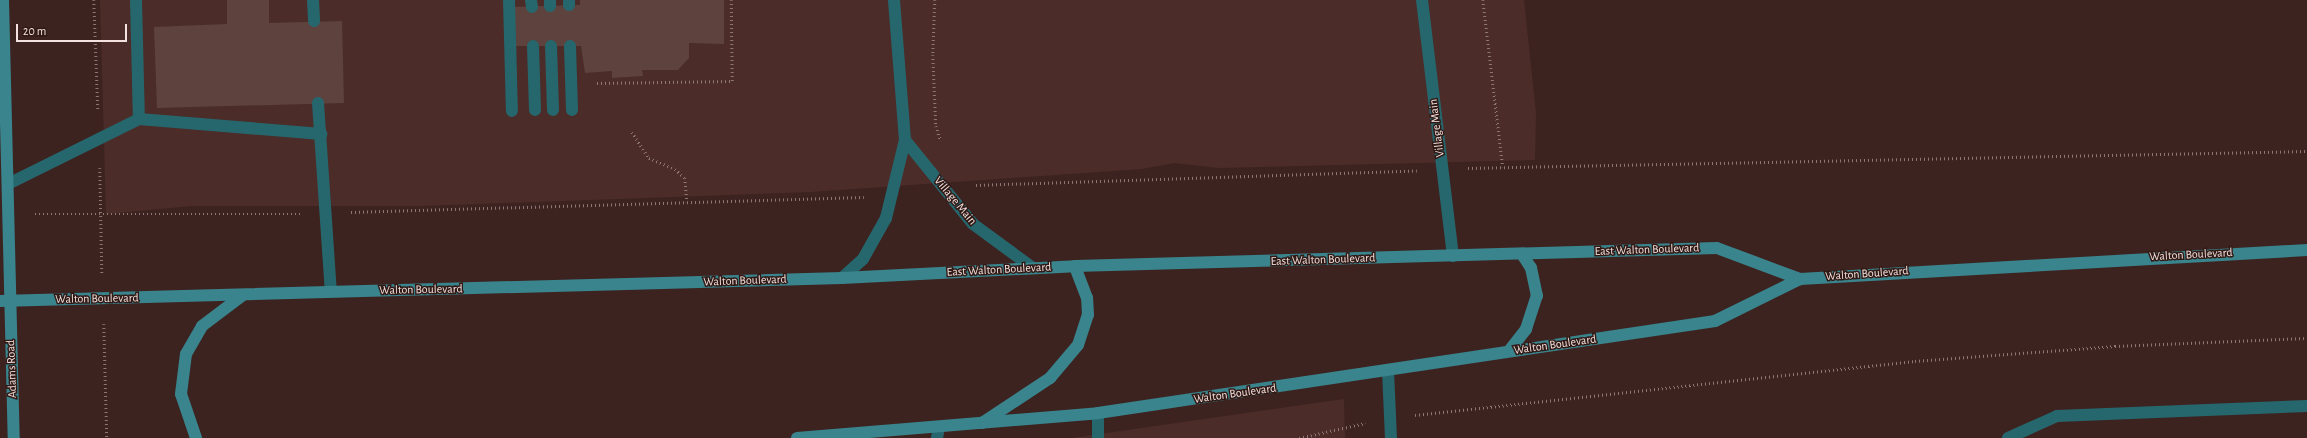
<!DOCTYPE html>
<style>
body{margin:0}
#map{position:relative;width:2307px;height:438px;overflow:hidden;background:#3c2320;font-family:"Alegreya Sans",sans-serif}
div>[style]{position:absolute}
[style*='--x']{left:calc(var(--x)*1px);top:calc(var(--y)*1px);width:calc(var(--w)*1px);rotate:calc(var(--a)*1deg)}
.built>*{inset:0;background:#4b2c28}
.building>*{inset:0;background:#5d423e}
.path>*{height:2.5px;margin-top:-1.25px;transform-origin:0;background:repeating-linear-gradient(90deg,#8d7774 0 1px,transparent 0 4px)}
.lane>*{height:12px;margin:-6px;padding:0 6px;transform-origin:6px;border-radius:6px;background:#26676e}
.street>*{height:12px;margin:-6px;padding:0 6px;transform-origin:6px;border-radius:6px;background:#26676e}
.secondary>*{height:12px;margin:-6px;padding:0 6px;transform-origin:6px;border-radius:6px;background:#39848d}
span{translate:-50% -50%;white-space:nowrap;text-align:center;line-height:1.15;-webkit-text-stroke:3px #311a16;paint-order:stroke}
.street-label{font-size:12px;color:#f3e2df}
.scale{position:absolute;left:16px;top:24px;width:111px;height:18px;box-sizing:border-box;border:2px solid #f3e2df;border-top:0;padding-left:5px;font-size:12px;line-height:14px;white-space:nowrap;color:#f3e2df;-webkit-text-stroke:3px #311a16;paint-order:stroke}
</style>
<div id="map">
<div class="built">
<div style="clip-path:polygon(100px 0,1524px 0,1536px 113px,1535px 160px,1219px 168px,1174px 163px,1142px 169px,811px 192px,422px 206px,192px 206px,106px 214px)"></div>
<div style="clip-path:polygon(1344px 399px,1345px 438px,1072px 438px)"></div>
</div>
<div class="building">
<div style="clip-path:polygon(227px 0,269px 0,269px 23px,342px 21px,344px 103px,157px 108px,154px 27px,227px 24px)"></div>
<div style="clip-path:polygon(580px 0,724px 0,724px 44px,689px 43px,689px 58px,678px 70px,642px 70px,643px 76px,612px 78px,612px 71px,585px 73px,581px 46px,511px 46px,510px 7px,580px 5px)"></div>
</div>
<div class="path">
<div style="--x:94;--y:0;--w:111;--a:87.9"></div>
<div style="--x:935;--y:0;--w:55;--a:92.1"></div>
<div style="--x:933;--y:55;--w:71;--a:87.6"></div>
<div style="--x:936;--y:126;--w:16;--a:72"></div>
<div style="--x:1483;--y:0;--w:168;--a:83.2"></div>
<div style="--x:597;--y:83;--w:135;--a:-0.8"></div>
<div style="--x:732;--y:81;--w:81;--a:-90.7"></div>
<div style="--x:632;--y:132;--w:31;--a:57"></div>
<div style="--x:649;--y:158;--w:28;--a:23"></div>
<div style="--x:675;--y:169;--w:13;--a:42"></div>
<div style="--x:685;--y:178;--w:24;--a:85"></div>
<div style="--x:100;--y:168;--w:105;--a:88.9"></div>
<div style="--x:1468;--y:168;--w:839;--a:-1.16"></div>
<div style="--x:976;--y:185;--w:441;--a:-1.9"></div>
<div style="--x:351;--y:212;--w:513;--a:-1.67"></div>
<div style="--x:35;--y:214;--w:265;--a:0"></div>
<div style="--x:104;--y:324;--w:114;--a:88.5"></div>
<div style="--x:1415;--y:415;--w:503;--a:-6.16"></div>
<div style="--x:1915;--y:361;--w:201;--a:-4.3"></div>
<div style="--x:2115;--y:346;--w:192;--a:-2.4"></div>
<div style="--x:1299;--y:438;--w:68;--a:-12.8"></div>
</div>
<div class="lane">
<div style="--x:136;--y:0;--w:119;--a:88.6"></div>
<div style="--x:313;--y:0;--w:21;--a:87"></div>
<div style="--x:509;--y:0;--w:111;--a:88.5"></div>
<div style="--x:531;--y:0;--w:7;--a:82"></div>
<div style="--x:550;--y:0;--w:6;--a:90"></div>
<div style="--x:569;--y:0;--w:5;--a:90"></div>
<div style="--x:533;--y:46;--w:64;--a:88.2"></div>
<div style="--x:551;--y:46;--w:64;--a:88.2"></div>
<div style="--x:570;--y:46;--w:64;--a:88.2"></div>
<div style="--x:318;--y:103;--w:189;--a:86.1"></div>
<div style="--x:8;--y:184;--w:146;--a:-26.4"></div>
<div style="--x:139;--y:119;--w:183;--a:4.7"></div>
<div style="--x:1098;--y:413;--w:25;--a:90"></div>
<div style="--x:937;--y:438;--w:10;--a:-79"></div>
<div style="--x:2008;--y:438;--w:54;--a:-24.2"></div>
<div style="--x:2057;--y:416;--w:250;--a:-2.3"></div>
</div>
<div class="street">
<div style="--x:1422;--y:0;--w:258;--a:83.1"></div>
<div style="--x:905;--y:140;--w:108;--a:51"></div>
<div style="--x:973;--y:224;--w:74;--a:36.3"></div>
<div style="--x:842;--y:278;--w:28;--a:-42"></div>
<div style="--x:863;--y:259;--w:47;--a:-60.7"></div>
<div style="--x:886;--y:218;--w:80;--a:-76.3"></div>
<div style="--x:905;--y:140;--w:140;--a:-94.5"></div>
<div style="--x:1388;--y:370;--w:68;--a:87.5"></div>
</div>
<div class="secondary">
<div style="--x:3;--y:0;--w:438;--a:88.6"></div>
<div style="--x:0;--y:301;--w:842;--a:-1.56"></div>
<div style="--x:842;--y:278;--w:233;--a:-2.9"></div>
<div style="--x:1075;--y:266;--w:642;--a:-1.61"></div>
<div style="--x:1717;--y:248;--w:89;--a:20.5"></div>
<div style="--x:1509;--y:351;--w:28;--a:-52"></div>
<div style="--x:1526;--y:329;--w:35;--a:-72"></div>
<div style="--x:1537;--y:296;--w:29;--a:-102"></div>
<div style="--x:1531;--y:268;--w:17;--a:-123"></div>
<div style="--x:982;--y:423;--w:82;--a:-33.5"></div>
<div style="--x:1050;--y:378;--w:43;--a:-49.7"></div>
<div style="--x:1078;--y:345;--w:32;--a:-72"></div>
<div style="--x:1088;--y:315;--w:17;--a:-93"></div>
<div style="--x:1087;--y:298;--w:34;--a:-111"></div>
<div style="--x:196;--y:438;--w:46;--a:-108.8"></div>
<div style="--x:181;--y:394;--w:40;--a:-82.9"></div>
<div style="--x:186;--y:354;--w:32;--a:-60"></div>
<div style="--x:202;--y:326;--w:51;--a:-37.1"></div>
<div style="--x:797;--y:438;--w:302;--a:-4.7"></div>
<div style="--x:1098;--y:413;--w:624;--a:-8.48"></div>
<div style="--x:1715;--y:321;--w:95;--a:-26.3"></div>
<div style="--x:1800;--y:279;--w:508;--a:-3.27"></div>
</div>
<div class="street-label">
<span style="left:1437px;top:128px;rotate:-97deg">Village Main</span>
<span style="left:955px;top:201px;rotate:50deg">Village Main</span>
<span style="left:1647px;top:250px;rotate:-2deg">East Walton Boulevard</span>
<span style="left:2191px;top:255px;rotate:-3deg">Walton Boulevard</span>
<span style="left:1323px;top:260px;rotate:-2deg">East Walton Boulevard</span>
<span style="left:999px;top:270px;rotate:-3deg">East Walton Boulevard</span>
<span style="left:1867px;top:274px;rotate:-4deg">Walton Boulevard</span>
<span style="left:745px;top:281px;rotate:-2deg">Walton Boulevard</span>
<span style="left:421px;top:290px;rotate:-1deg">Walton Boulevard</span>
<span style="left:97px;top:299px;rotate:-1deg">Walton Boulevard</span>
<span style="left:1555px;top:345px;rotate:-8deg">Walton Boulevard</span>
<span style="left:12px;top:369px;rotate:-92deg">Adams Road</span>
<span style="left:1235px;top:394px;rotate:-8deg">Walton Boulevard</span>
</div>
<div class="scale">20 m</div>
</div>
